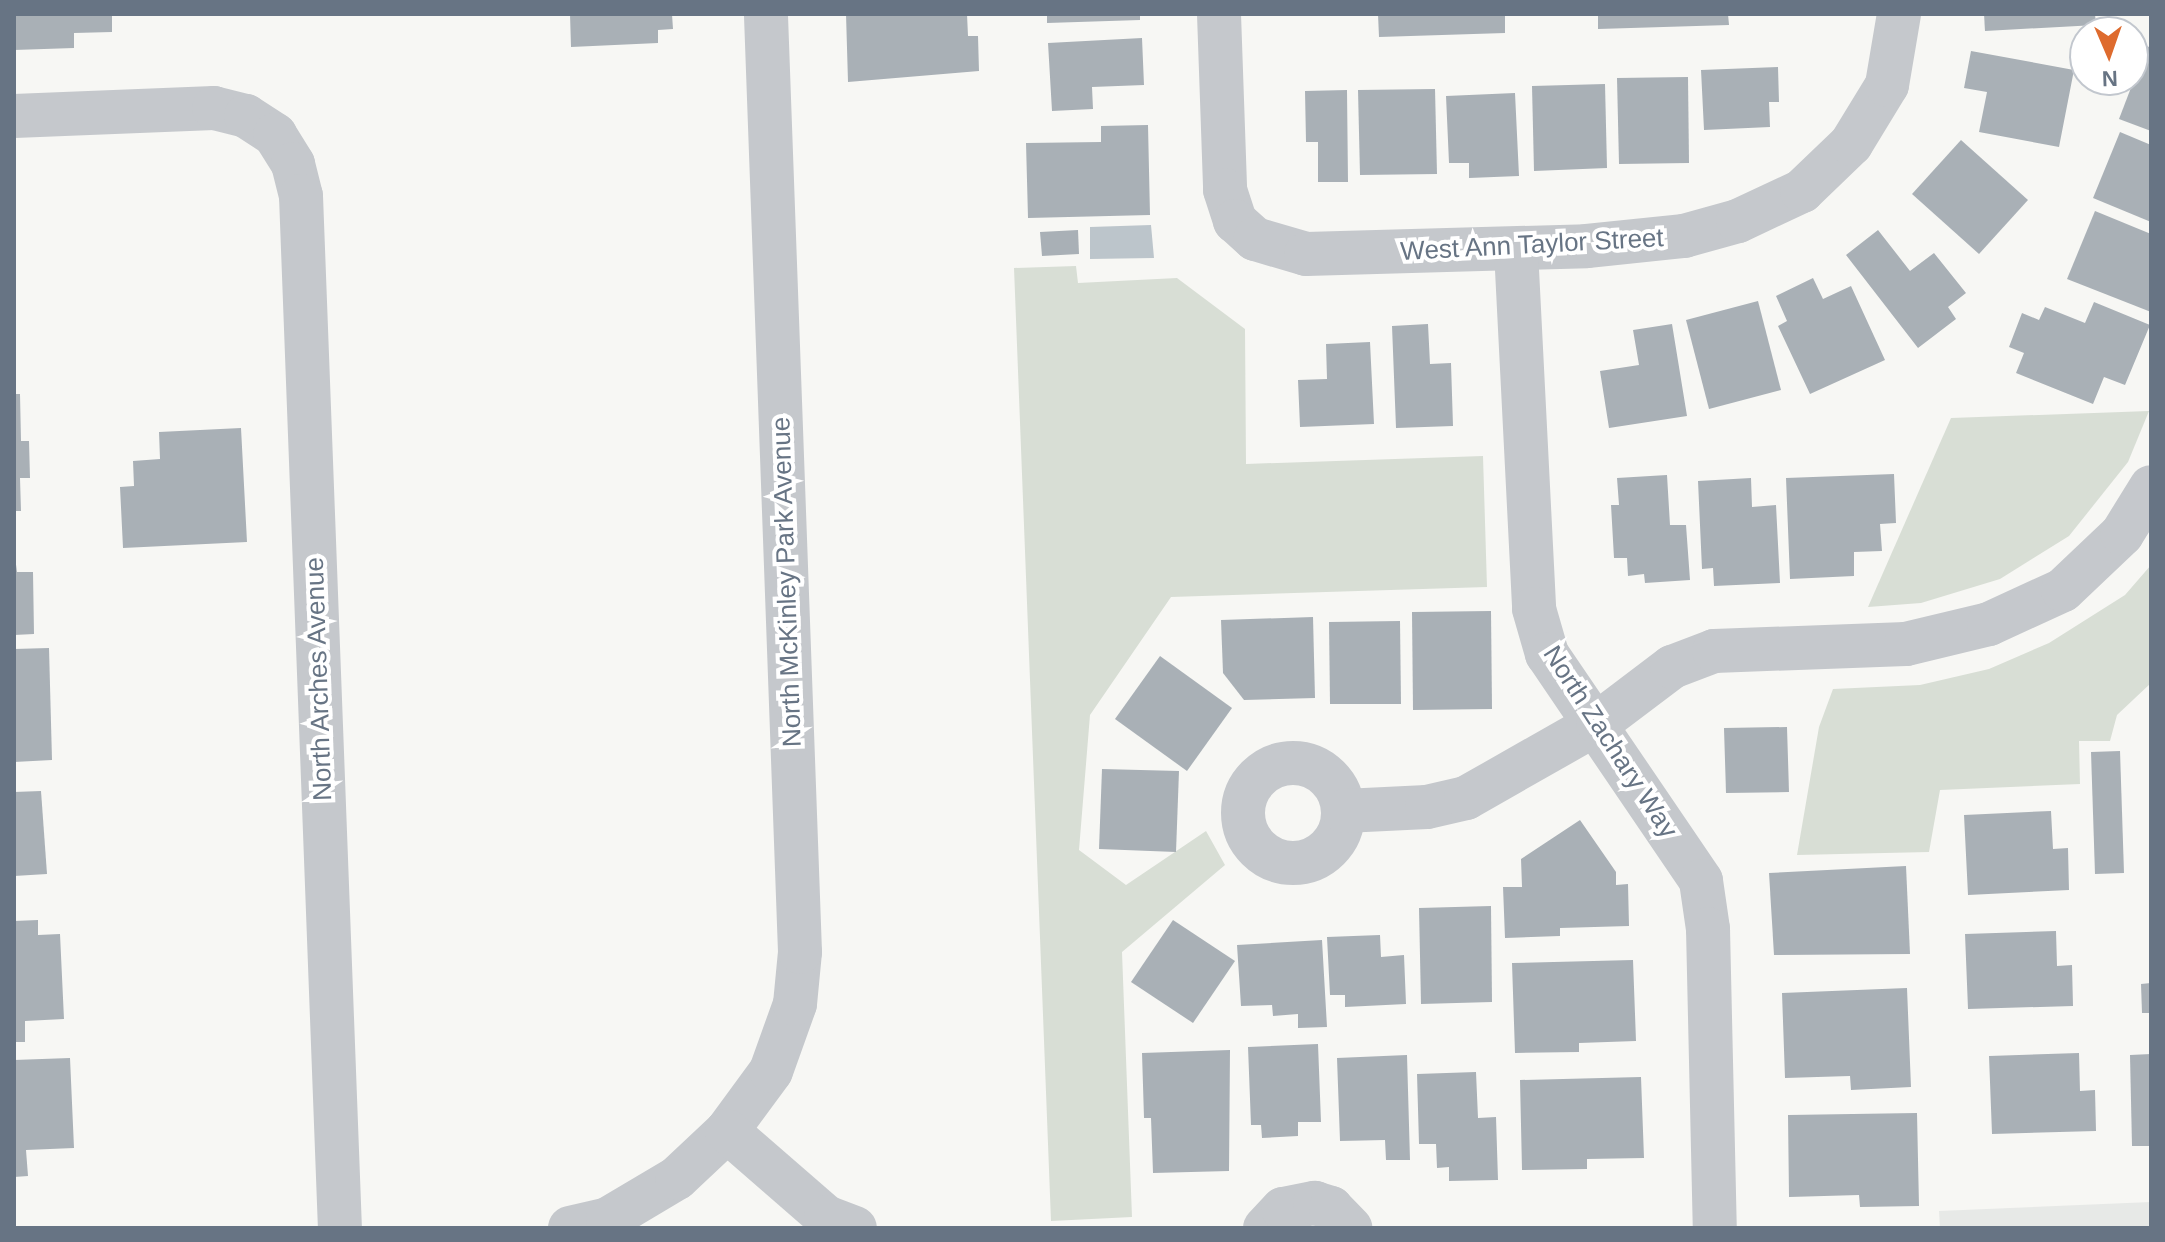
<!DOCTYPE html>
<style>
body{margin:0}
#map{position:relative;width:2165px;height:1242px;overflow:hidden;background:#f7f7f4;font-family:Arial,sans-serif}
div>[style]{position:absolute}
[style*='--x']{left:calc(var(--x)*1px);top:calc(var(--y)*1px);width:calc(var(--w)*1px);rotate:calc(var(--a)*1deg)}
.built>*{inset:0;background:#e7e9e7}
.green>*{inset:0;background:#d8ded5}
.water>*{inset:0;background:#bcc5cb}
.building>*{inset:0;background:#a9b0b6}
.minor>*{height:44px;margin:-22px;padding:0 22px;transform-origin:22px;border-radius:22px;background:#c5c8cc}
.minor>.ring{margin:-22px;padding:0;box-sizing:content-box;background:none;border:44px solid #c5c8cc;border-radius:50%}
span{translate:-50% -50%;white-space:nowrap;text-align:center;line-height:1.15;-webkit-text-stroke:8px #fff;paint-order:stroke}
.street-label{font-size:26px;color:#677484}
.frame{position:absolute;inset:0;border:16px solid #677484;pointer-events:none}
.north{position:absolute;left:2069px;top:16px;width:80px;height:80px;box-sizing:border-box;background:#fff;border:2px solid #c2c7ce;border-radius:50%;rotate:178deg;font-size:22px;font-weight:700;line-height:32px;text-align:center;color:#677484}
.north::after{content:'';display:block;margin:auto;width:28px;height:36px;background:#de6b2e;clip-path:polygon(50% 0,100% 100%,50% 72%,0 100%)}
</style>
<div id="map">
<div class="built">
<div style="clip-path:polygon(2151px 1202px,2151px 1228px,1940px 1228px,1939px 1211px)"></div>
</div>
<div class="green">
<div style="clip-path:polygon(1076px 266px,1078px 283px,1177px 278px,1245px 329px,1246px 464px,1483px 456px,1487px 587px,1171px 597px,1090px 715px,1079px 850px,1126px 885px,1206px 831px,1225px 865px,1122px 952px,1132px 1217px,1051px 1221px,1014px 268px)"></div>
<div style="clip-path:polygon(2149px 411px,2128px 462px,2069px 536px,2000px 579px,1921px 603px,1868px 607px,1951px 418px)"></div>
<div style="clip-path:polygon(2151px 565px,2151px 683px,2117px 715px,2110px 741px,2079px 741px,2080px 784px,1940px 790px,1929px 852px,1797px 855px,1819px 727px,1833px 689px,1920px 685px,1989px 669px,2049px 643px,2125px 595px)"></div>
</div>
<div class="water">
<div style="clip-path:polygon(1151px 225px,1154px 258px,1090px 259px,1090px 227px)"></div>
</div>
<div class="building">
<div style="clip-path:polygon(14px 14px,112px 14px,112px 32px,74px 33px,74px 48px,14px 50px)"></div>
<div style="clip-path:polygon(570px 14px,672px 14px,673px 29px,658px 30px,658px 43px,571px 47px)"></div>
<div style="clip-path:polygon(846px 14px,967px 14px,968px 36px,978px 36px,979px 71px,848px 82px)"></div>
<div style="clip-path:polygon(1047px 14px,1140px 14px,1140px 20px,1047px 23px)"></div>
<div style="clip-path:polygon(1378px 14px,1505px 14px,1505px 33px,1379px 37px)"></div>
<div style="clip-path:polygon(1598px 14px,1728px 14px,1729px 25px,1598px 29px)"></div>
<div style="clip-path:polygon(1984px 14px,2095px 14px,2096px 25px,1985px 31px)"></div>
<div style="clip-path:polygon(1142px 38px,1144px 85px,1092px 87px,1093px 109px,1052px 111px,1048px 43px)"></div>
<div style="clip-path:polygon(2147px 46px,2151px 48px,2151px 131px,2119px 119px)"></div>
<div style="clip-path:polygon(1971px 51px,2074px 70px,2059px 147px,1979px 132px,1987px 92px,1964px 88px)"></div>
<div style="clip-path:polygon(1778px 67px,1779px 102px,1769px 102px,1770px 127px,1704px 130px,1701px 70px)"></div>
<div style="clip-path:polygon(1688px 77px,1689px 163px,1619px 164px,1617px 78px)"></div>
<div style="clip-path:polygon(1605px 84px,1607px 168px,1534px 171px,1532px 86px)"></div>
<div style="clip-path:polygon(1435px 89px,1437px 174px,1360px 175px,1358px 90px)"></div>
<div style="clip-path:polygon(1347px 90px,1348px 182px,1318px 182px,1318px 142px,1306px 142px,1305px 91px)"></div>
<div style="clip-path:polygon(1515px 93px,1519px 176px,1469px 178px,1469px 163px,1449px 163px,1446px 96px)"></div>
<div style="clip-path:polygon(1148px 125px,1150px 215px,1028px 218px,1026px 143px,1101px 142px,1101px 126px)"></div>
<div style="clip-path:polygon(2120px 132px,2151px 145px,2151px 222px,2093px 198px)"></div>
<div style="clip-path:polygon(1961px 140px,2028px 200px,1979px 254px,1912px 194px)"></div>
<div style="clip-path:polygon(2095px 211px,2151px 234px,2151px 312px,2067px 279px)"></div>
<div style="clip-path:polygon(1078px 230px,1079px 254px,1042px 256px,1040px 232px)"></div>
<div style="clip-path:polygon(1878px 230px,1910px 271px,1934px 253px,1966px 293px,1948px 307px,1956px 319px,1918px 348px,1846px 255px)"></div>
<div style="clip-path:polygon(1813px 278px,1823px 299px,1851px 286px,1885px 360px,1810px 394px,1778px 326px,1787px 321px,1776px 296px)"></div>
<div style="clip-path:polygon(1758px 301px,1781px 390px,1709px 409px,1686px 320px)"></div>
<div style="clip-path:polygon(2094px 302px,2150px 325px,2125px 385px,2104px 377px,2093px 404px,2016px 373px,2024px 353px,2009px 347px,2022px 313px,2039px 320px,2045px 307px,2085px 323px)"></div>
<div style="clip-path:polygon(1428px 324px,1430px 364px,1451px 363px,1453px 426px,1396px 428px,1392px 326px)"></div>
<div style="clip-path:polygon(1672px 324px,1687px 416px,1609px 428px,1600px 371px,1639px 365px,1633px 330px)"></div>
<div style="clip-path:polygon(1370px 342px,1374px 424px,1300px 427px,1298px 380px,1327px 379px,1326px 344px)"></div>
<div style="clip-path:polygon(14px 394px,20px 394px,21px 441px,29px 441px,30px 478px,20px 478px,21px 511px,14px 511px)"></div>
<div style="clip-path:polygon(241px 428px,247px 542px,123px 548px,120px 487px,134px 486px,133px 461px,160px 459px,159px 432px)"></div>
<div style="clip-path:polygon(1894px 474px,1896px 523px,1880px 524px,1882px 551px,1854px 552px,1854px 576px,1790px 579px,1786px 478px)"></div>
<div style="clip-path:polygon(1667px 475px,1670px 525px,1686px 525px,1690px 580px,1645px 583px,1644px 574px,1628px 576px,1627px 558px,1614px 558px,1611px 505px,1619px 505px,1617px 478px)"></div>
<div style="clip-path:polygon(1751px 478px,1752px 507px,1776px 505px,1780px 583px,1714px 586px,1713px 568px,1702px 569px,1698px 481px)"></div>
<div style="clip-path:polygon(14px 549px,17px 572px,33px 572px,34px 634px,14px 635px)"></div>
<div style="clip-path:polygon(1491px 611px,1492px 709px,1413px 710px,1412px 612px)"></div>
<div style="clip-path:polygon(1313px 617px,1315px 698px,1244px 700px,1223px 673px,1221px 620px)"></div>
<div style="clip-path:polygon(1400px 621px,1401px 704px,1330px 704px,1329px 622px)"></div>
<div style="clip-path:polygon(49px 648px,52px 760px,14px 762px,14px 649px)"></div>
<div style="clip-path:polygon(1160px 656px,1232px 708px,1187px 771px,1115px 719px)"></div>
<div style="clip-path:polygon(1787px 727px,1789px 792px,1726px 793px,1724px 728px)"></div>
<div style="clip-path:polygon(2120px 751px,2124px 873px,2095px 874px,2091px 752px)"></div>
<div style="clip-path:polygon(1102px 769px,1179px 771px,1176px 852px,1099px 849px)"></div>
<div style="clip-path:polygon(41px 791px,47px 874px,14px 876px,14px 792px)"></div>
<div style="clip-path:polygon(2051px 811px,2053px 849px,2068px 848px,2069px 890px,1968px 895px,1964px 815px)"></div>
<div style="clip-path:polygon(1580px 820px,1616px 872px,1616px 885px,1628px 884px,1629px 926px,1560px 928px,1560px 936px,1505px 938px,1503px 887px,1522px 887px,1521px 859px)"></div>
<div style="clip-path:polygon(1906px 866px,1910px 954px,1774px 955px,1769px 873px)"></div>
<div style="clip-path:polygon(1491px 906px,1492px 1002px,1421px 1004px,1419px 908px)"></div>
<div style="clip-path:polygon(38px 920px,38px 935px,60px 934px,64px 1019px,25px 1021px,25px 1042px,14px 1042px,14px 921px)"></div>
<div style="clip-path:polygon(1173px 920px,1235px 961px,1193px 1023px,1131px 982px)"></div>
<div style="clip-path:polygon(2056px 931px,2057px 966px,2072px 965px,2073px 1006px,1968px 1009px,1965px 934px)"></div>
<div style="clip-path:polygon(1380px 935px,1381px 957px,1404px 955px,1406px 1004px,1345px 1007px,1345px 995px,1330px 995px,1327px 937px)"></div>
<div style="clip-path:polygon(1322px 940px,1327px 1027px,1298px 1028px,1298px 1014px,1273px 1016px,1272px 1005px,1241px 1006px,1237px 945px)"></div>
<div style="clip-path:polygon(1633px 960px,1636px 1041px,1579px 1043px,1579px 1052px,1515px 1053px,1512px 963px)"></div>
<div style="clip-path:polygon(2151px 983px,2151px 1013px,2142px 1013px,2141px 984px)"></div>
<div style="clip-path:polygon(1907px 988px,1911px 1087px,1851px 1090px,1850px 1076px,1785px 1078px,1782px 993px)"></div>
<div style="clip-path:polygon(1318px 1044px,1321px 1122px,1298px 1122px,1298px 1136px,1262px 1138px,1261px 1125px,1251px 1125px,1248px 1047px)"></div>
<div style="clip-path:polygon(1230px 1050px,1229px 1171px,1153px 1173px,1151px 1118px,1144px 1118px,1142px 1053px)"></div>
<div style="clip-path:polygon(2079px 1053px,2080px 1091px,2095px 1090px,2096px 1131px,1992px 1134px,1989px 1056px)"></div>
<div style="clip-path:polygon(2151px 1054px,2151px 1146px,2132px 1146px,2130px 1055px)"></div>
<div style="clip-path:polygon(1407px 1055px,1410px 1160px,1386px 1160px,1385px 1140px,1340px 1141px,1337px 1058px)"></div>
<div style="clip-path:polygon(70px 1058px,74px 1148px,26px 1150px,28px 1176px,14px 1177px,14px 1060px)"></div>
<div style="clip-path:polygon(1476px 1072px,1478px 1118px,1496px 1117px,1498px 1180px,1449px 1181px,1449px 1167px,1437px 1168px,1436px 1144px,1419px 1144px,1417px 1074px)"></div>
<div style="clip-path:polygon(1641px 1077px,1644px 1158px,1587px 1159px,1587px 1169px,1522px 1170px,1520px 1080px)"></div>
<div style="clip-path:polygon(1917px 1113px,1919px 1206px,1860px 1207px,1859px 1195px,1789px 1197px,1788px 1115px)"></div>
</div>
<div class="minor">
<div style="--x:1219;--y:14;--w:176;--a:88"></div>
<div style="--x:1225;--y:190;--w:33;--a:72"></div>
<div style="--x:1235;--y:221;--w:27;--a:42"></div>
<div style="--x:1255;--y:239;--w:53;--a:16.4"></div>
<div style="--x:1306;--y:254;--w:281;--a:-1.6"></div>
<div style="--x:1587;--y:246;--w:98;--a:-5.9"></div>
<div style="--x:1684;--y:236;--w:56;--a:-15.5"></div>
<div style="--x:1738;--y:221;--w:71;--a:-25.1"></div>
<div style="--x:1802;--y:191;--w:68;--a:-43.8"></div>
<div style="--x:1851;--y:144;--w:69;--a:-58.6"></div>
<div style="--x:1887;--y:85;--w:72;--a:-80.4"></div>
<div style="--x:14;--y:116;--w:200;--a:-2.3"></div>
<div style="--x:214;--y:108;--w:33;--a:14"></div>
<div style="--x:246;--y:116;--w:35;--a:33"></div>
<div style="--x:275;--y:135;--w:34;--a:58"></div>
<div style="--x:293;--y:164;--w:33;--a:76"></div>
<div style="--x:301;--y:196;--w:1033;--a:87.84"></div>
<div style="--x:1516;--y:250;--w:359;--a:87.1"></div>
<div style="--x:1534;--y:609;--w:47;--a:73.9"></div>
<div style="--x:1547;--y:654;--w:274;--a:55.8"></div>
<div style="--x:1701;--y:881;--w:49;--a:81.7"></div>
<div style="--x:1708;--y:929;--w:299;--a:88.7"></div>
<div class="ring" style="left:1243px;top:763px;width:56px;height:56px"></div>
<div style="--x:1344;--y:811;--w:83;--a:-2.8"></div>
<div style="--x:1427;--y:807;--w:40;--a:-13"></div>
<div style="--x:1466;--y:798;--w:152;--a:-29.6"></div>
<div style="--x:1598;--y:723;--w:93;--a:-37.1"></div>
<div style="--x:1672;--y:667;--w:45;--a:-20.9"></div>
<div style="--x:1714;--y:651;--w:192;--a:-2.1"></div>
<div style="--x:1906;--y:644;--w:85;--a:-13.5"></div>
<div style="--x:1989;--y:624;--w:81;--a:-24.7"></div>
<div style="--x:2063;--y:590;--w:81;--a:-43.5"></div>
<div style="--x:2122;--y:534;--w:55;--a:-58.3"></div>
<div style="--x:727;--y:1131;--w:74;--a:-53.7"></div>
<div style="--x:771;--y:1071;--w:71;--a:-70.3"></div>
<div style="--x:795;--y:1004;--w:52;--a:-84.5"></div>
<div style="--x:800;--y:952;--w:939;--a:-92.08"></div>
<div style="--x:570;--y:1228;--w:39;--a:-13"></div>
<div style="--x:608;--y:1219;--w:80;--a:-30.7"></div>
<div style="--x:677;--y:1178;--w:69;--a:-43.2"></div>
<div style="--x:727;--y:1131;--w:131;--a:41"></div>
<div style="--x:826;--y:1217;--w:31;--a:21"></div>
<div style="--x:1265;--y:1228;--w:26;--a:-47"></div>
<div style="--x:1283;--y:1209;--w:33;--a:-11"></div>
<div style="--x:1315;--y:1203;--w:17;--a:17"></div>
<div style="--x:1331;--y:1208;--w:28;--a:46"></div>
</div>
<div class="street-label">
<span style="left:1532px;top:245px;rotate:-3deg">West Ann Taylor Street</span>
<span style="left:787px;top:582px;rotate:-92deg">North McKinley Park Avenue</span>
<span style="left:319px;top:679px;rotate:-92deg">North Arches Avenue</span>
<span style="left:1610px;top:742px;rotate:57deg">North Zachary Way</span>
</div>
<div class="frame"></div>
<div class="north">N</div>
</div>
